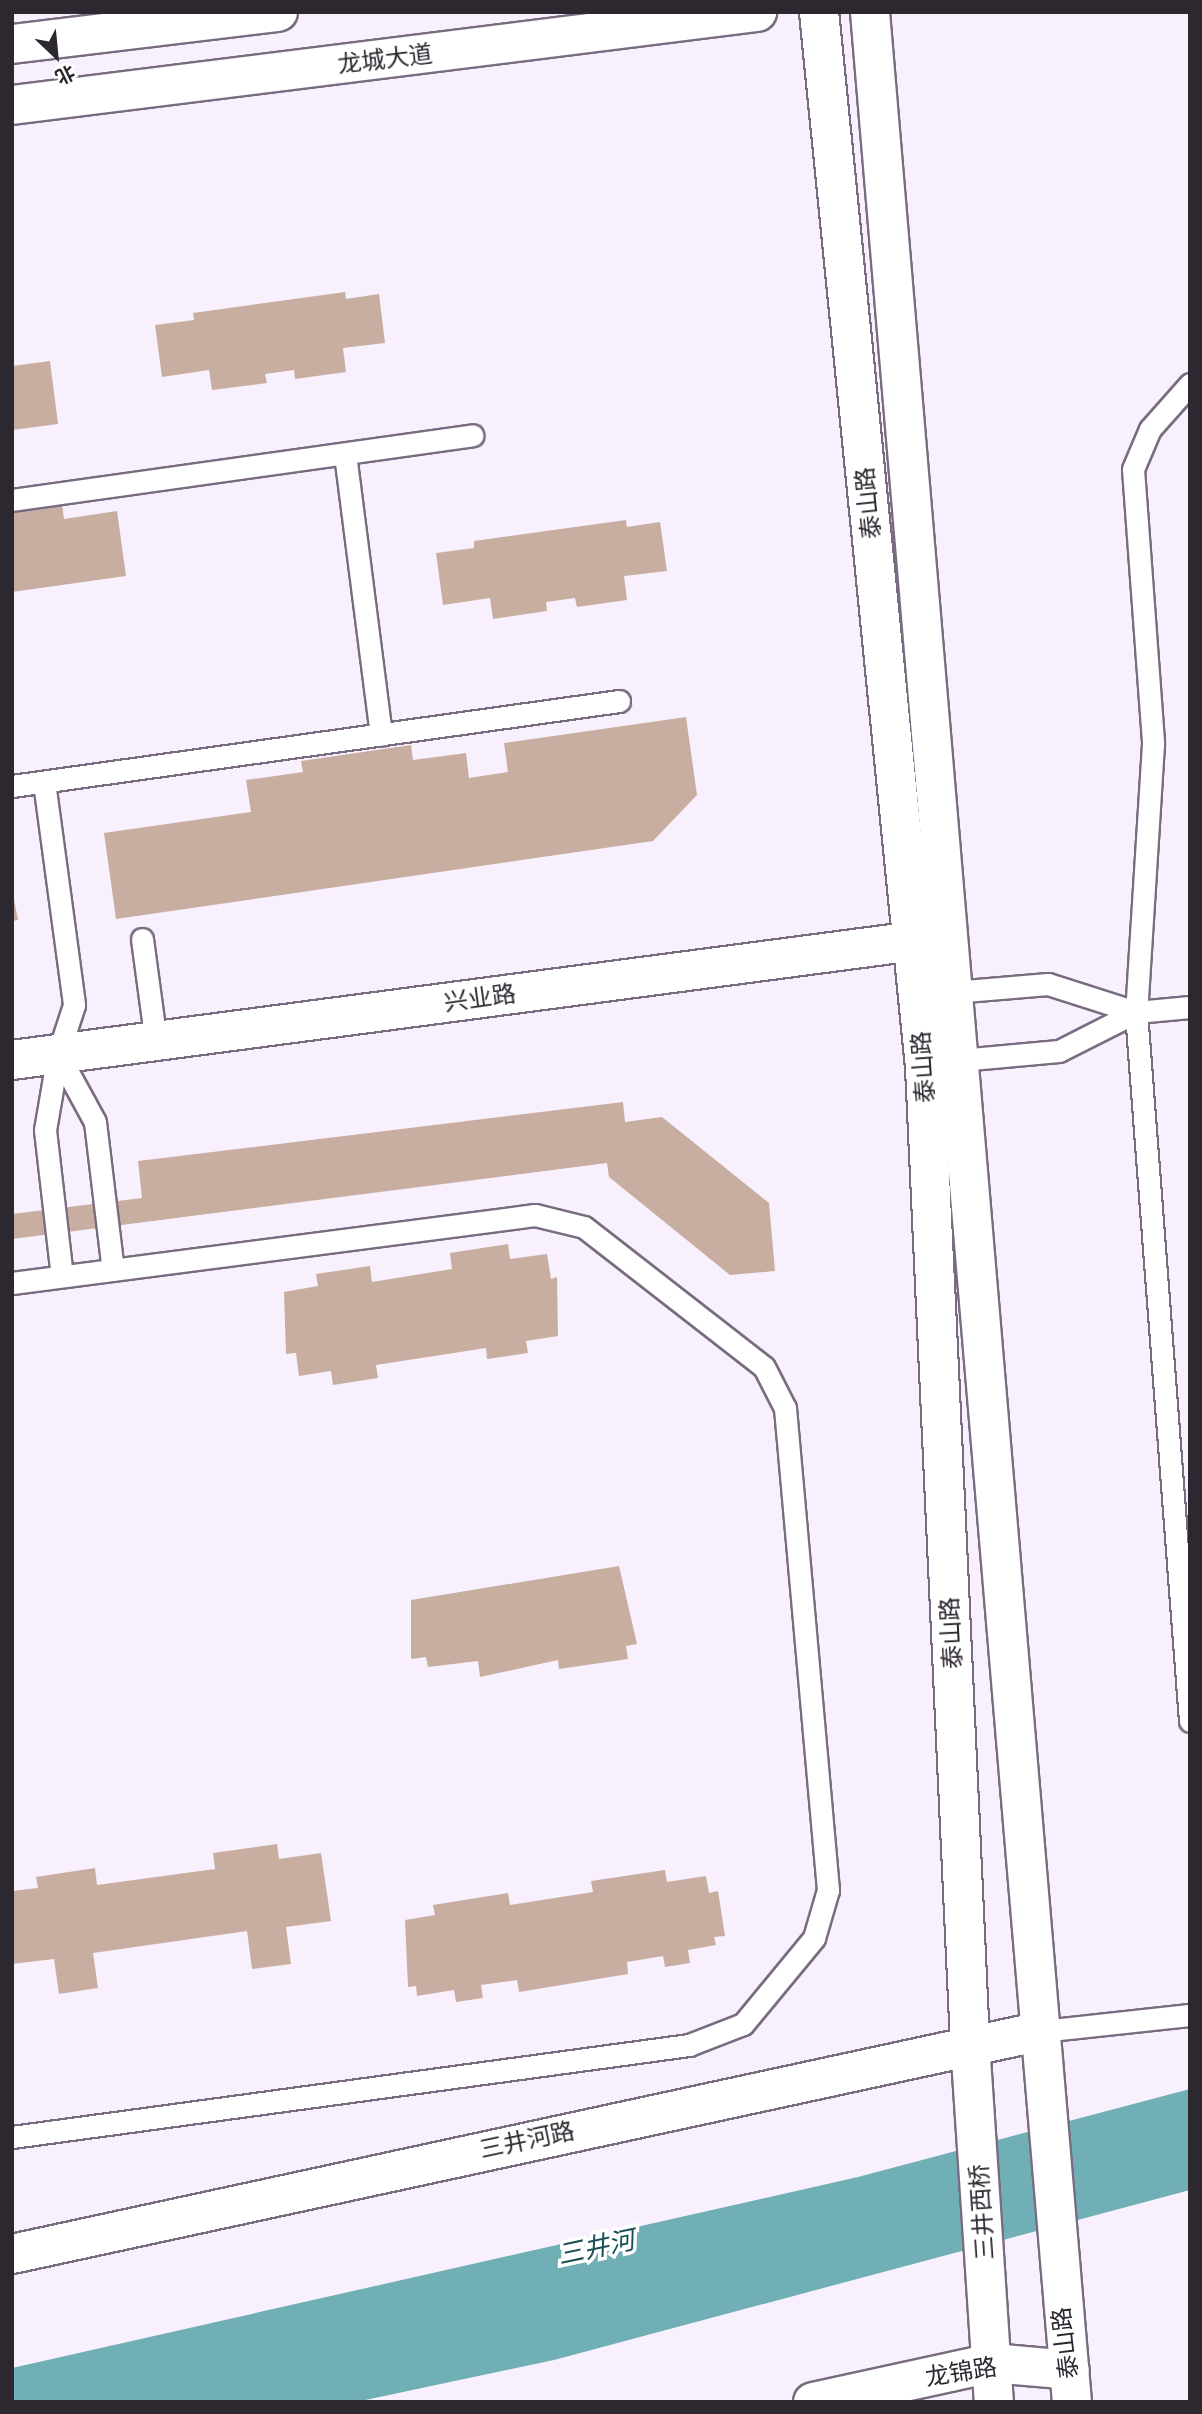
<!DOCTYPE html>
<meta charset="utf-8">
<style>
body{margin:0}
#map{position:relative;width:1202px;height:2414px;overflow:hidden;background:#f9f0fe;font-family:"PT Sans Narrow","Noto Sans SC",sans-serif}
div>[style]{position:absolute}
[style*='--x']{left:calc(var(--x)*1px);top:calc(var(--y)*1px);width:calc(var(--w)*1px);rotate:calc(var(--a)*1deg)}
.water>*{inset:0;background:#70afb6}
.building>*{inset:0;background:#c8aea0}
.roads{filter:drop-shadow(2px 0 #796c81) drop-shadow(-2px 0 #796c81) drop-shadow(0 2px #796c81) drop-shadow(0 -2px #796c81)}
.lane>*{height:21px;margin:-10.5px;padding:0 10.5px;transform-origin:10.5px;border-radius:10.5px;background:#fff}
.street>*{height:38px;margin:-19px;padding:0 19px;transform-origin:19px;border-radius:19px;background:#fff}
.secondary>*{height:38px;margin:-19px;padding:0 19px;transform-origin:19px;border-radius:19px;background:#fff}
.primary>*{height:38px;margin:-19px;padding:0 19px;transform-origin:19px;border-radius:19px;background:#fff}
.highway>*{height:38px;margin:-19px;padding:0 19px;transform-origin:19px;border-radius:19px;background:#fff}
span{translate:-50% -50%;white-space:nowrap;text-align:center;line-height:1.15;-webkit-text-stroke:7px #fff;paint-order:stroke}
.street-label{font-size:24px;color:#2d2730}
.water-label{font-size:26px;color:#164e53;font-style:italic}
.frame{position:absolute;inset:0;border:14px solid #2d2730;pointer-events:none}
.north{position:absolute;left:21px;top:21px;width:70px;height:70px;-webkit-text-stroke:5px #fff;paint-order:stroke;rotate:154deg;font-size:19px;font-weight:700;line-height:28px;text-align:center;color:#2d2730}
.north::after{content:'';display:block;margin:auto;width:24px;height:32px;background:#2d2730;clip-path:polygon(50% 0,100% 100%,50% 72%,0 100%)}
</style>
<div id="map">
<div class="water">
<div style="clip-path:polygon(1190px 2089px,1190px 2190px,554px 2360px,356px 2402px,12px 2402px,12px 2368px,858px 2177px)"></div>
</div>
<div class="building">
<div style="clip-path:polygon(345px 292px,346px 299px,379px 294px,385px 343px,343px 348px,346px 372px,295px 379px,294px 370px,265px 374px,267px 383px,212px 390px,209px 370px,162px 377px,155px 325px,194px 320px,193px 313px)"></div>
<div style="clip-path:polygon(50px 361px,58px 424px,12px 430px,12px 366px)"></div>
<div style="clip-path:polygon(62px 504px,64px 519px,117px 511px,126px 576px,12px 592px,12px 511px)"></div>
<div style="clip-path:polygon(626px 520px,627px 527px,660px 522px,667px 571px,624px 576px,627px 600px,577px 607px,575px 598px,546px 602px,547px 611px,493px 619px,490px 598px,443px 605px,436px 553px,474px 548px,474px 541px)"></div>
<div style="clip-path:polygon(686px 717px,697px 795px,653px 841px,116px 919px,104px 833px,251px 812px,246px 780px,303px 772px,301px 761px,411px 745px,413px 760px,466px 753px,469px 778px,508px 772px,504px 743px)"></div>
<div style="clip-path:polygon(12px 889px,18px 920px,12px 921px)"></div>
<div style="clip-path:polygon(623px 1102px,625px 1122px,662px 1117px,769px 1203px,775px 1271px,730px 1275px,609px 1177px,607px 1163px,12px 1239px,12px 1214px,142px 1198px,138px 1161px)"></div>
<div style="clip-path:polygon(508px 1244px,510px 1259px,547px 1254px,551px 1279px,557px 1277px,558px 1336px,526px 1341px,528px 1353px,487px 1359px,486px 1348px,376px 1365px,378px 1378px,333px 1385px,331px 1371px,299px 1376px,296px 1353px,286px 1354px,284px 1292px,318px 1286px,316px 1274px,370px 1266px,372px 1282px,452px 1269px,450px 1253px)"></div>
<div style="clip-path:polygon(619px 1566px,637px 1644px,626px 1646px,628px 1659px,559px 1669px,558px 1660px,480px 1677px,478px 1661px,428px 1667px,426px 1657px,411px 1659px,411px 1600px)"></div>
<div style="clip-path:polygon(277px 1844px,279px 1859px,321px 1853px,331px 1921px,286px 1927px,291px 1964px,252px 1969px,247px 1931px,93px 1953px,98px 1988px,59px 1994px,54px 1959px,12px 1964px,12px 1891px,38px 1888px,36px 1877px,95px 1868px,97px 1885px,215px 1869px,213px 1853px)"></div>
<div style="clip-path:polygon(665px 1870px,667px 1882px,706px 1876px,709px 1893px,718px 1891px,725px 1936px,714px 1937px,716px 1945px,688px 1950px,690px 1963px,665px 1967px,663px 1956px,627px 1962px,628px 1974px,519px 1992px,517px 1980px,481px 1985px,483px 1998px,456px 2002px,454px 1990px,417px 1996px,416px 1986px,408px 1987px,405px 1920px,435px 1915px,433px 1905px,508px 1893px,510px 1905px,593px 1892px,591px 1881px)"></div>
</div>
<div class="roads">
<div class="lane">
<div style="--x:1190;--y:384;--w:60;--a:131.6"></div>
<div style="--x:1150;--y:429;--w:43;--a:113"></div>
<div style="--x:1133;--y:469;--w:276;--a:85.8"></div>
<div style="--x:1153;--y:744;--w:269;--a:93.6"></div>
<div style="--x:1136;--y:1012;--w:711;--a:85.64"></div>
<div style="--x:345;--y:454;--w:283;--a:82.7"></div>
<div style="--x:12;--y:500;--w:465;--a:-8"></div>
<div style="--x:44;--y:782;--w:225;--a:82.3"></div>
<div style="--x:74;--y:1005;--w:52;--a:108.1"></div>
<div style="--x:58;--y:1054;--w:77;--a:99.7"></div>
<div style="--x:45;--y:1130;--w:147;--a:83.4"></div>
<div style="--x:12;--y:786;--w:613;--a:-7.97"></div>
<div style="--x:142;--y:939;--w:104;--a:82.3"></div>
<div style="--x:953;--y:992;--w:95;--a:-4.8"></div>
<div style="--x:1048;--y:984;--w:92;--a:17.7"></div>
<div style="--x:58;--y:1054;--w:77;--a:61.4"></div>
<div style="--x:95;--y:1122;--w:149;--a:83.1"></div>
<div style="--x:960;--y:1060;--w:99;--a:-5.2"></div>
<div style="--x:1059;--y:1051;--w:86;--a:-26.9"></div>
<div style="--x:1136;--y:1012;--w:54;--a:-5.3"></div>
<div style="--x:12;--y:1283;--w:527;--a:-7.41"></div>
<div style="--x:535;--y:1215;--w:50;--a:13.8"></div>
<div style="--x:584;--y:1227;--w:228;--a:37.9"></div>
<div style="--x:764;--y:1367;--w:46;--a:62.9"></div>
<div style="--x:785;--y:1408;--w:484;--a:84.9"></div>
<div style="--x:828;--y:1890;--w:50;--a:106.3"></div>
<div style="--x:814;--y:1938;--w:112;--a:129.5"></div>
<div style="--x:743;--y:2024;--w:58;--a:158.7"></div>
<div style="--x:689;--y:2045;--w:683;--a:172.26"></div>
<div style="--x:1042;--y:2031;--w:149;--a:-6.2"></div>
</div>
<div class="street">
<div style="--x:12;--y:2254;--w:1054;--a:-12.22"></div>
</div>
<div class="secondary">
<div style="--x:819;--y:12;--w:1060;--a:84.26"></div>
<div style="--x:925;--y:1067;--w:977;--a:87.36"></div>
<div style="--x:970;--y:2043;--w:360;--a:86.2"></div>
<div style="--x:870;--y:12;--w:2399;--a:85.17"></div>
<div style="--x:12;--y:1060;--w:933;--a:-7.51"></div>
<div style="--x:813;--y:2402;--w:183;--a:-12.3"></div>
<div style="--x:992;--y:2363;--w:78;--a:5.1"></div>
</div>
<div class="primary">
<div style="--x:12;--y:105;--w:751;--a:-7.12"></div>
</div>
<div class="highway">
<div style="--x:12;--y:44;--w:268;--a:-6.9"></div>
</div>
</div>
<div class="street-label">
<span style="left:385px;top:59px;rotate:-7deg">龙城大道</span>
<span style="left:868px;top:503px;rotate:-96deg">泰山路</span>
<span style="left:480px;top:998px;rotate:-8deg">兴业路</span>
<span style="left:923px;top:1067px;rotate:-94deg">泰山路</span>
<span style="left:951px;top:1633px;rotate:-93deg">泰山路</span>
<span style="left:527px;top:2140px;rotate:-12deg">三井河路</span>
<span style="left:982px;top:2212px;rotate:-94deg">三井西桥</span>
<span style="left:1065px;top:2343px;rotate:-97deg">泰山路</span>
<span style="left:961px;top:2372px;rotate:-9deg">龙锦路</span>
</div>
<div class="water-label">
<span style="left:596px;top:2247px;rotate:-12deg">三井河</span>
</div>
<div class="frame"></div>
<div class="north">北</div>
</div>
